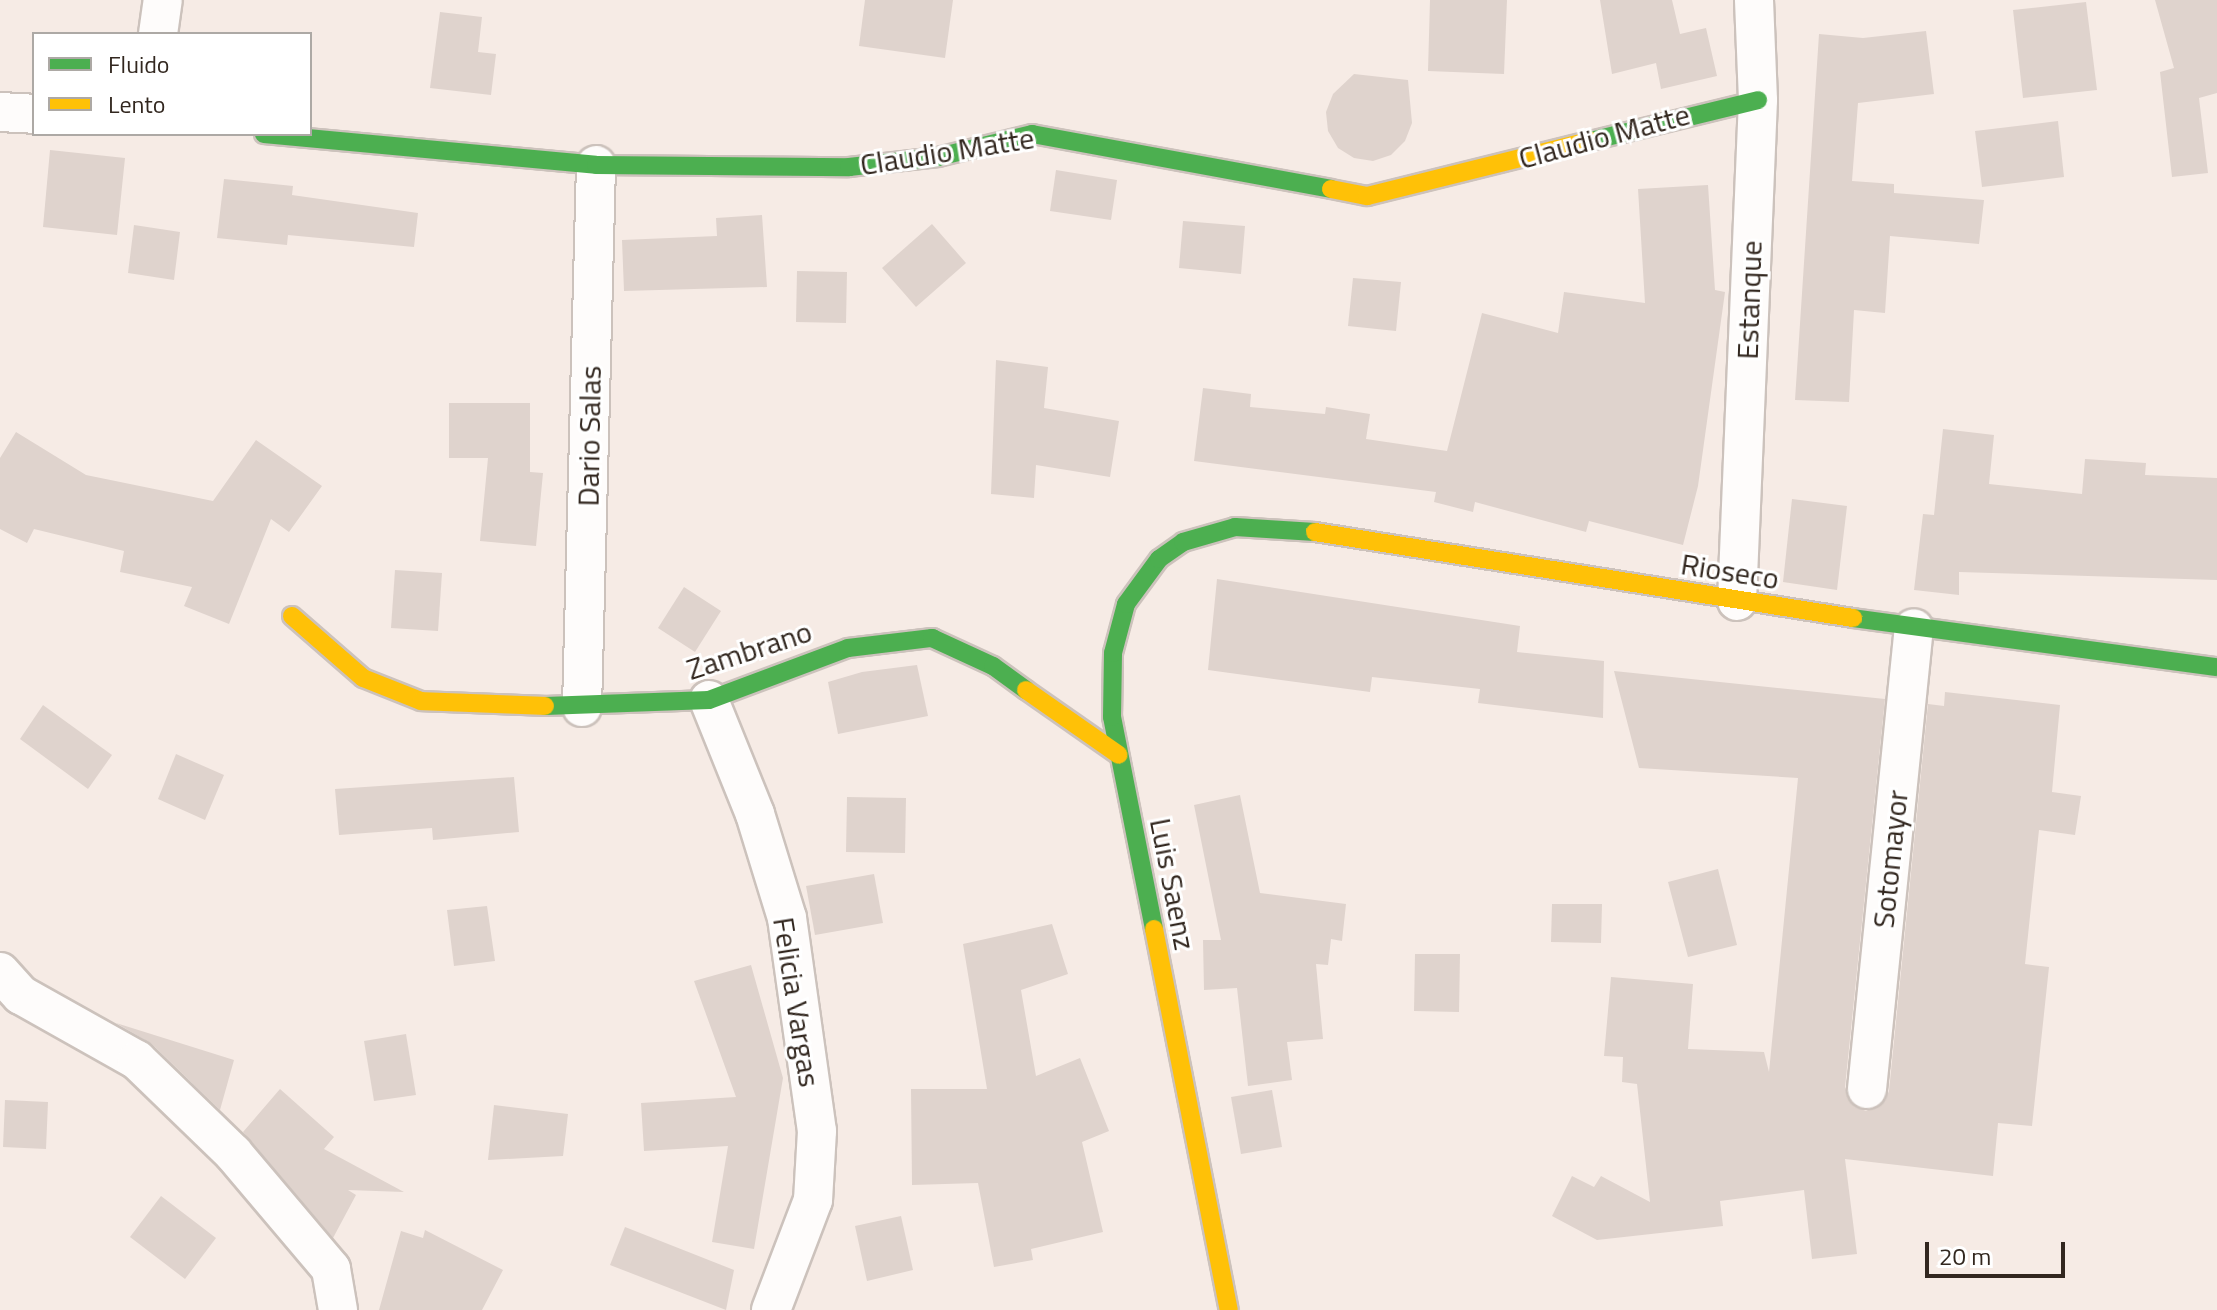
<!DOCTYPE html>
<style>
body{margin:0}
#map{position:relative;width:2217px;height:1310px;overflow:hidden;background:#f6ebe5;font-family:"Titillium Web",sans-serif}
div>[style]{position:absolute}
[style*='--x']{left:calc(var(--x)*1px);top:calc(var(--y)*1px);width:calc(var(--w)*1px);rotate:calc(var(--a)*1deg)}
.building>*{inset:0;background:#dfd3cd}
.roads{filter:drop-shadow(2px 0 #ccc2bc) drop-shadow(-2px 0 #ccc2bc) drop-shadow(0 2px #ccc2bc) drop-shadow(0 -2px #ccc2bc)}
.street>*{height:38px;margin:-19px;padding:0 19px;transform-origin:19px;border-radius:19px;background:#fefcfb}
.fast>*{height:18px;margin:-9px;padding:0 9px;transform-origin:9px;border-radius:9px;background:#4caf50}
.slow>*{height:18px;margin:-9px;padding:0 9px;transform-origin:9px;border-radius:9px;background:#ffc107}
span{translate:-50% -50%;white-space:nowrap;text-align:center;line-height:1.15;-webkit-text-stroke:6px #fff;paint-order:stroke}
.street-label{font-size:30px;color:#32271f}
.legend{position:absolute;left:32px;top:32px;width:280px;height:104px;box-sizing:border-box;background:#fff;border:2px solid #ada9a5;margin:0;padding:10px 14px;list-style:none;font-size:24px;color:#32271f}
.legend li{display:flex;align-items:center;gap:16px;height:40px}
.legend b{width:40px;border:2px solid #ada9a5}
.scale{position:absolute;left:1925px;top:1242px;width:140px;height:36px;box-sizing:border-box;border:4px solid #32271f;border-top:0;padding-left:10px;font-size:24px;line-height:28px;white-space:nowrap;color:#32271f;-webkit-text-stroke:6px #fff;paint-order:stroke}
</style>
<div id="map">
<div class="building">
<div style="clip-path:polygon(865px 0,953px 0,945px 58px,859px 46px)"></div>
<div style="clip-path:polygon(1430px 0,1507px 0,1504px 74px,1428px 71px)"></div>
<div style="clip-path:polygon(1600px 0,1672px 0,1680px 34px,1706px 28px,1717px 76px,1661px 89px,1656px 63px,1612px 74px)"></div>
<div style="clip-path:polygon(2155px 0,2217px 0,2217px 93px,2199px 98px,2208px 173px,2172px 177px,2160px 72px,2174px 68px)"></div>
<div style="clip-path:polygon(2086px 2px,2097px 90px,2023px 98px,2013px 10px)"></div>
<div style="clip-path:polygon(440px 12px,482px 17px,478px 52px,496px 54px,491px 95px,430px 88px)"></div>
<div style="clip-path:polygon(1926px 31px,1934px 94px,1858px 103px,1852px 181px,1894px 184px,1894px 193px,1984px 200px,1979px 244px,1890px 236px,1885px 313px,1854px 310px,1849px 402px,1795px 400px,1819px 34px,1863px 38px)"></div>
<div style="clip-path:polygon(1354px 74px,1408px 80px,1412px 123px,1405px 141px,1391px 155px,1373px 161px,1354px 158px,1338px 148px,1328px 131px,1326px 112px,1333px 94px)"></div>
<div style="clip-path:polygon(2058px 121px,2064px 177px,1982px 187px,1975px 131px)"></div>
<div style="clip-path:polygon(50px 150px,125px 158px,117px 235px,43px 227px)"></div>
<div style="clip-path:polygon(1056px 170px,1117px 180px,1111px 220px,1050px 211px)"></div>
<div style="clip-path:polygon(224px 179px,293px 186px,292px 195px,418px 213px,414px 247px,288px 235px,287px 245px,217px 238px)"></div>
<div style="clip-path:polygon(1708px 185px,1715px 290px,1725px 292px,1698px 486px,1683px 545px,1589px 521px,1586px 532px,1475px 502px,1473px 512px,1434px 502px,1436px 492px,1194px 461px,1203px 388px,1251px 394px,1250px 407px,1325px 414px,1326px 407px,1370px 414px,1366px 439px,1447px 451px,1482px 313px,1558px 333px,1564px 292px,1645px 303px,1638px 189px)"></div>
<div style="clip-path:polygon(762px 215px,767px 287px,624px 291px,622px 240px,717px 236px,716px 218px)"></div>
<div style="clip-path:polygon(1183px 221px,1245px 226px,1241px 274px,1179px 268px)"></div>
<div style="clip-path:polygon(932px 224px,966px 263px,916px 307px,882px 268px)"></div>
<div style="clip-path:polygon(134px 225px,180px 232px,174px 280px,128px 273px)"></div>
<div style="clip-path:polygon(797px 271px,847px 272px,846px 323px,796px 322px)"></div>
<div style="clip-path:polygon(1353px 278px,1401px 282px,1396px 331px,1348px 326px)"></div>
<div style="clip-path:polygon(996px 360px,1048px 367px,1044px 408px,1119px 421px,1110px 477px,1036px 465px,1034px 498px,991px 494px)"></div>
<div style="clip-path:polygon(449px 403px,530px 403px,530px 472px,543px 473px,536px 546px,480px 541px,488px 458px,449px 458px)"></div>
<div style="clip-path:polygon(1943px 429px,1994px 435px,1989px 484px,2082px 494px,2085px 459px,2146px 463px,2145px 475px,2217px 478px,2217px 580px,1959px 572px,1959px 595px,1914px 590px,1923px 514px,1934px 515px)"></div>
<div style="clip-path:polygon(16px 432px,86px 475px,213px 501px,256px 440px,322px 486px,289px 532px,271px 519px,229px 624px,184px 606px,192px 587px,120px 572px,124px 551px,34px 529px,27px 543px,0 529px,0 458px)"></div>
<div style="clip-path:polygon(1792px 499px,1847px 506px,1837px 590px,1783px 582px)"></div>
<div style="clip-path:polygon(395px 570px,442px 573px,438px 631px,391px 628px)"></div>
<div style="clip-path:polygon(1217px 579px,1520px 626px,1517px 652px,1604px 661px,1603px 718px,1478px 703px,1480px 689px,1372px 677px,1370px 692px,1208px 670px)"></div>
<div style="clip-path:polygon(684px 587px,721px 611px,695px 652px,658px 628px)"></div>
<div style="clip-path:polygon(917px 665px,928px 716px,838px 734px,828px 682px,862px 672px)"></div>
<div style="clip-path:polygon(1614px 671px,1885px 699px,1845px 1087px,1854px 1106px,1866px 1111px,1884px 1102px,1889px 1091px,1928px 704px,1944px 706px,1945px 692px,2060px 705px,2052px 792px,2081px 796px,2075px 835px,2039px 830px,2025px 964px,2049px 967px,2032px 1126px,1998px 1123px,1993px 1176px,1845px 1159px,1857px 1254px,1812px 1259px,1804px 1190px,1720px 1201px,1723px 1226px,1597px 1240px,1552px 1216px,1572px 1176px,1594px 1187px,1601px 1176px,1650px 1202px,1637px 1084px,1622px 1082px,1623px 1057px,1604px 1056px,1611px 977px,1693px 984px,1688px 1049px,1764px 1052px,1769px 1072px,1798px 778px,1639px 768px)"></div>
<div style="clip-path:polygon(43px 705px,112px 755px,88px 789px,20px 739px)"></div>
<div style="clip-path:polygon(176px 754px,224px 775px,205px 820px,158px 799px)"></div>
<div style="clip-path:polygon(514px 777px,519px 832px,433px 840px,432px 828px,339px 835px,335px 789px)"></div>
<div style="clip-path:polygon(1240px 795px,1260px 893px,1346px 904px,1342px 941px,1331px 939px,1328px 965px,1316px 964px,1323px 1039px,1287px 1042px,1292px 1080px,1248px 1086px,1237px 988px,1204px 990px,1203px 940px,1221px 940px,1194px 805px)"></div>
<div style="clip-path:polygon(847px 797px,906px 798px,905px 853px,846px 852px)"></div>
<div style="clip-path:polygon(1718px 869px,1737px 945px,1688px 957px,1668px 882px)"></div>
<div style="clip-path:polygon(874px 874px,883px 923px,815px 935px,806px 886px)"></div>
<div style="clip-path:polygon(1552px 904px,1602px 904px,1601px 943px,1551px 942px)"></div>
<div style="clip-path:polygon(487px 906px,495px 961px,454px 966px,447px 910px)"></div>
<div style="clip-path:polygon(1052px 924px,1068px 974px,1021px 990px,1036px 1076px,1080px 1058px,1109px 1131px,1082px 1142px,1103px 1232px,1031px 1249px,1033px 1260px,994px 1267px,978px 1183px,912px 1185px,911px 1089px,987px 1089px,963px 944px)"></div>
<div style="clip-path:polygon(1415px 954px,1460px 954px,1459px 1012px,1414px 1011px)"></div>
<div style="clip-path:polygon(751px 965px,783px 1078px,754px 1249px,712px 1242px,728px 1146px,644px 1151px,641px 1103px,736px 1097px,694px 981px)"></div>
<div style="clip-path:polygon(116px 1023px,234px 1060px,220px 1110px,152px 1044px)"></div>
<div style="clip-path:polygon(406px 1034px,416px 1095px,374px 1101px,364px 1041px)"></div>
<div style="clip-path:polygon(280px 1089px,334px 1137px,324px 1149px,404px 1192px,348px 1190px,356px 1195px,333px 1238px,243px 1132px)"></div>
<div style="clip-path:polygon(1272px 1090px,1282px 1147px,1241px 1154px,1231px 1097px)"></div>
<div style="clip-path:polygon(5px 1100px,48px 1102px,46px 1149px,3px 1147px)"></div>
<div style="clip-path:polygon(494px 1105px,568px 1114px,563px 1156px,488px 1160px)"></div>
<div style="clip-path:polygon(161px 1196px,216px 1238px,185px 1279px,130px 1237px)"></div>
<div style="clip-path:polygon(901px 1216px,913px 1270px,867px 1281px,855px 1226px)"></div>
<div style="clip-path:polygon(625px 1227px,734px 1270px,726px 1310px,610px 1265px)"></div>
<div style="clip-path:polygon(425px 1230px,503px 1270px,482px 1310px,379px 1310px,401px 1231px,423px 1238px)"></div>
</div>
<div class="roads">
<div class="street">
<div style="--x:158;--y:34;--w:34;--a:-82"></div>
<div style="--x:0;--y:112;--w:34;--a:3"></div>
<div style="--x:1737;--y:601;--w:501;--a:-87.6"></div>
<div style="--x:1758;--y:100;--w:100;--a:-92.3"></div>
<div style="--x:709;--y:700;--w:123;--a:68"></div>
<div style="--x:755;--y:814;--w:109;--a:72.9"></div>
<div style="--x:787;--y:918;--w:215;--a:82"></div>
<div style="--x:817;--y:1131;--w:69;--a:93.3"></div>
<div style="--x:813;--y:1200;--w:118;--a:110.9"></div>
<div style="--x:582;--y:707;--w:542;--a:-88.52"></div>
<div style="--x:0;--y:972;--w:31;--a:48"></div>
<div style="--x:21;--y:995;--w:133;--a:29.3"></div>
<div style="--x:137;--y:1060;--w:134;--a:44.1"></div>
<div style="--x:233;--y:1153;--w:152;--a:49.8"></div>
<div style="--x:331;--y:1269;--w:42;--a:80.3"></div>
<div style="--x:1867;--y:1089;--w:463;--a:-84.2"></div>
</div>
<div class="fast">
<div style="--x:264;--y:134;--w:333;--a:5.3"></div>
<div style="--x:596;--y:165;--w:253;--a:0.5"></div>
<div style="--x:849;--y:167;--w:90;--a:-6.4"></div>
<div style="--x:938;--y:157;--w:97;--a:-13.7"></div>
<div style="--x:1032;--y:134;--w:304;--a:10.4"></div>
<div style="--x:1590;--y:141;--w:173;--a:-13.7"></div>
<div style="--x:1853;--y:618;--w:367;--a:7.7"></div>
<div style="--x:545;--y:706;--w:164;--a:-2.1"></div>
<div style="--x:709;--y:700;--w:148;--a:-20.5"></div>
<div style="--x:848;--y:648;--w:85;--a:-6.8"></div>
<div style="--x:932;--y:638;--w:67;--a:24.7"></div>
<div style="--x:993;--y:666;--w:41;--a:36"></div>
<div style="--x:1154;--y:929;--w:216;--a:-101.2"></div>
<div style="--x:1112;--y:717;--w:64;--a:-89.1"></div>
<div style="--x:1113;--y:653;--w:51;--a:-75.1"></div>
<div style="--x:1126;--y:604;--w:56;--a:-53.7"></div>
<div style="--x:1159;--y:559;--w:29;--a:-35"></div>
<div style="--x:1183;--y:542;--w:54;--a:-16.1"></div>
<div style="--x:1235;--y:527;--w:80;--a:3.6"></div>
</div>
<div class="slow">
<div style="--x:1331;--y:189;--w:37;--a:11"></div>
<div style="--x:1367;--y:196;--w:230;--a:-13.9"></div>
<div style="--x:1315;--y:532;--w:545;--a:9.08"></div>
<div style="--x:292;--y:616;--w:94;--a:41.1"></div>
<div style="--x:363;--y:678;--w:62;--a:21.6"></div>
<div style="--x:421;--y:701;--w:124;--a:2.3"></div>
<div style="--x:1026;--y:690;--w:113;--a:35"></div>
<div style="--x:1154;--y:929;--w:388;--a:78.9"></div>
</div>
</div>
<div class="street-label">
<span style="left:1604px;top:136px;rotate:-15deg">Claudio Matte</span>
<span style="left:947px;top:151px;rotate:-9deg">Claudio Matte</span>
<span style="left:1749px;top:300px;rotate:-88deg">Estanque</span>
<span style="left:589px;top:436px;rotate:-89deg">Dario Salas</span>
<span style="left:1730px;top:571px;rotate:9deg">Rioseco</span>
<span style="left:749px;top:650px;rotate:-18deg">Zambrano</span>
<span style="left:1890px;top:859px;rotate:-84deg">Sotomayor</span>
<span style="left:1173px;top:884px;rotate:79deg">Luis Saenz</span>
<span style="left:797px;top:1002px;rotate:81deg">Felicia Vargas</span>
</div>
<ul class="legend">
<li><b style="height:10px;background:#4caf50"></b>Fluido</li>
<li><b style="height:10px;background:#ffc107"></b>Lento</li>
</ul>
<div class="scale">20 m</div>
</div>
